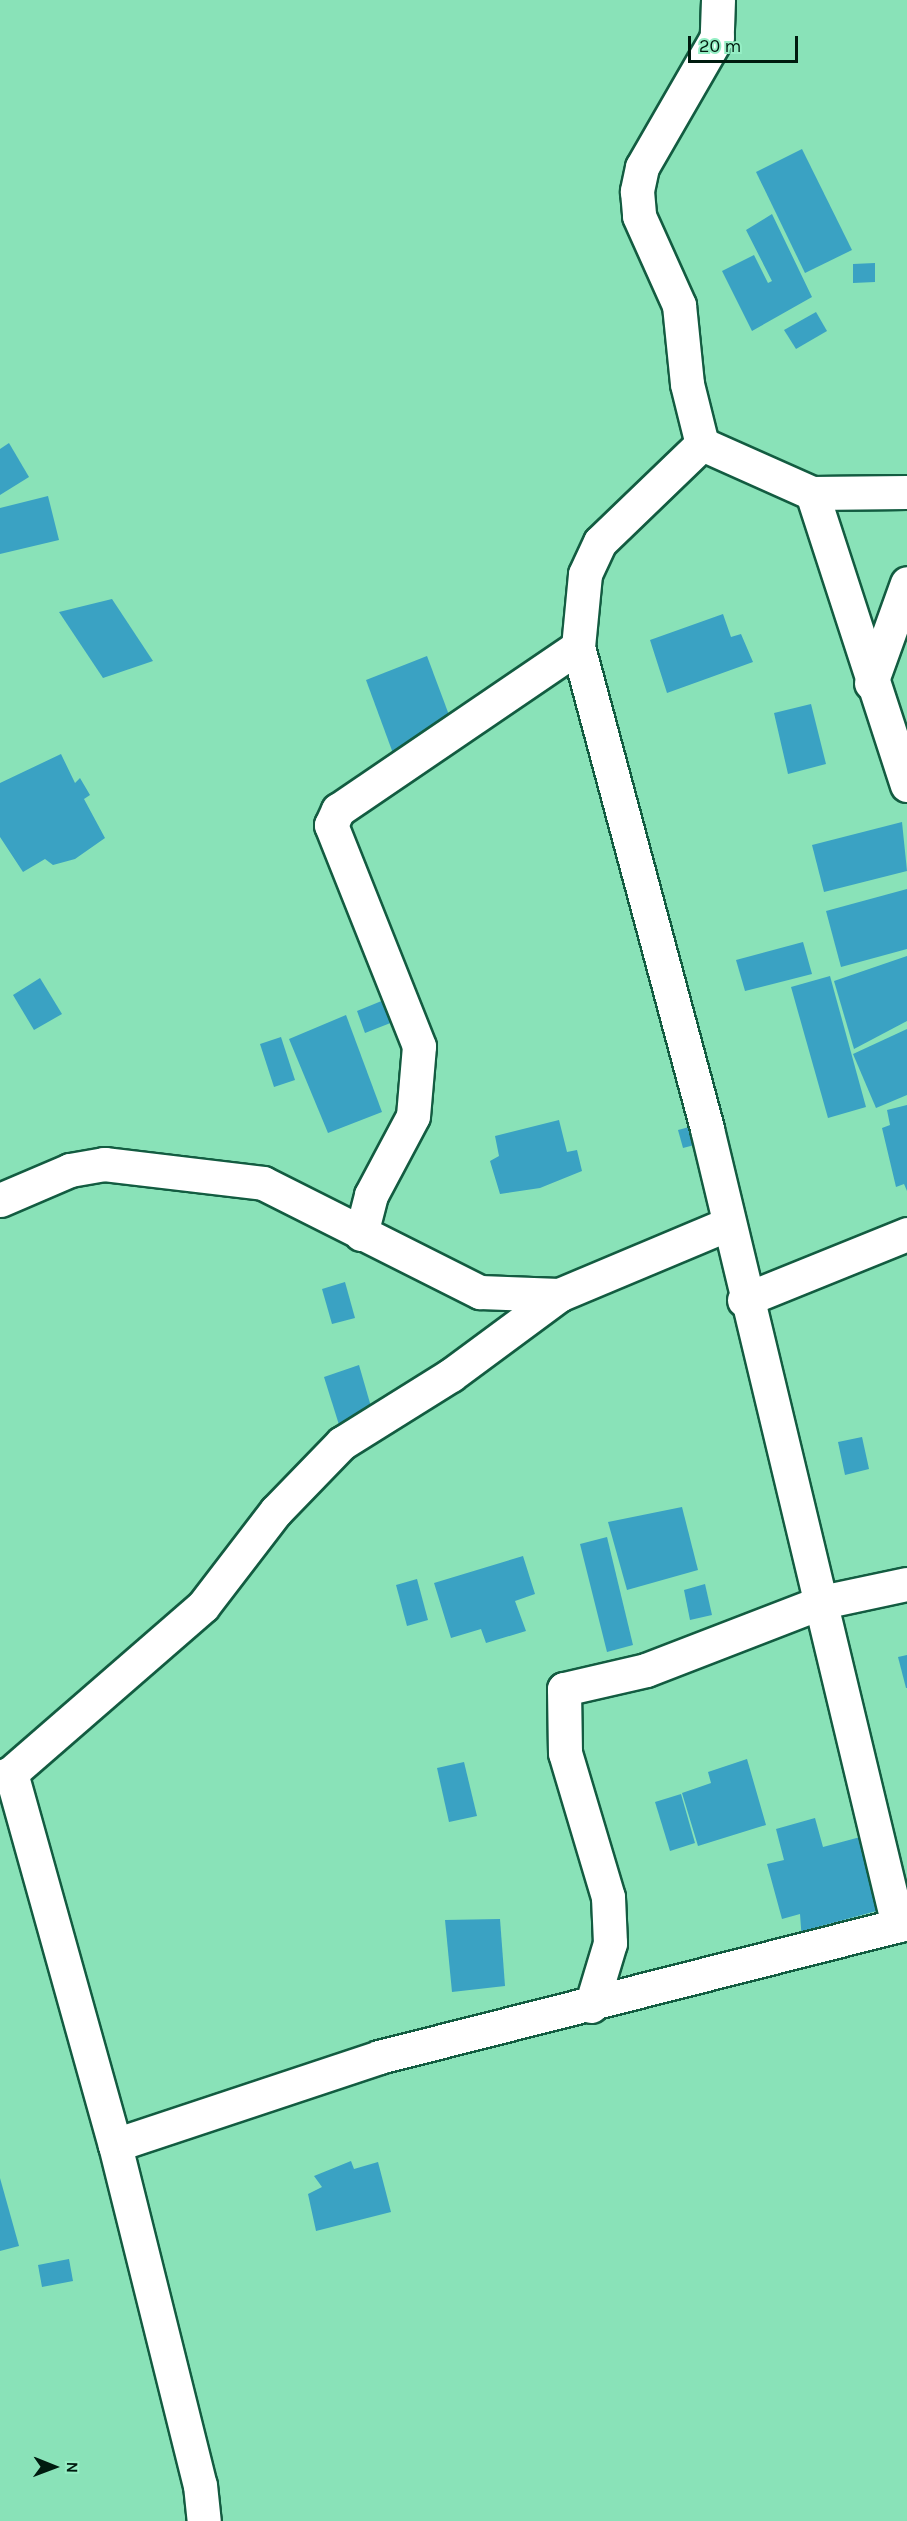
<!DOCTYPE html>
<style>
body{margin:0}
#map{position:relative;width:907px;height:2521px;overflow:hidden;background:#89e2b8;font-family:Karla,sans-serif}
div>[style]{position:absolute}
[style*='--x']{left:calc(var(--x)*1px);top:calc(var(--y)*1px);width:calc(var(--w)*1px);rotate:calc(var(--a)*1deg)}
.building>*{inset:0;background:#3aa2c3}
.roads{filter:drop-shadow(2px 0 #135c41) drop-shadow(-2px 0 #135c41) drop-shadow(0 2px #135c41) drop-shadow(0 -2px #135c41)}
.minor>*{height:33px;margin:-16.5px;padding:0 16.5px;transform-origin:16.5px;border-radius:16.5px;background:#fff}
span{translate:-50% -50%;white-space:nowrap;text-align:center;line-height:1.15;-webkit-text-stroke:5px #96efc5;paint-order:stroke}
.north{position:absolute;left:24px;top:2437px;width:60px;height:60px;-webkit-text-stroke:4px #96efc5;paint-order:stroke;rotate:91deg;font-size:16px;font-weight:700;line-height:24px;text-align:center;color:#001b0f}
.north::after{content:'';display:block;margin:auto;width:21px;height:27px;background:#001b0f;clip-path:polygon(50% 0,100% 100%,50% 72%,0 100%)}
.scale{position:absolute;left:688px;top:36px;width:110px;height:27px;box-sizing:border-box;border:3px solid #001b0f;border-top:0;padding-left:8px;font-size:18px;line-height:21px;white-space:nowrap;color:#001b0f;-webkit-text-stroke:4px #96efc5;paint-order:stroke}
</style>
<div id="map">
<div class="building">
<div style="clip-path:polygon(802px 149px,852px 250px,805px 273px,756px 172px)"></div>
<div style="clip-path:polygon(772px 214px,812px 297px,752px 331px,722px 271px,754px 255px,768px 283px,772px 281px,746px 230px)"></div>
<div style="clip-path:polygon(875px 263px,875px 282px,853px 283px,853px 264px)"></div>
<div style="clip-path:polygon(816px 312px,827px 331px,796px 349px,784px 330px)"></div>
<div style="clip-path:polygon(9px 443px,29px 477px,0 495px,0 449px)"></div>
<div style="clip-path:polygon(48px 496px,59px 540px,0 554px,0 508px)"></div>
<div style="clip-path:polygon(112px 599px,153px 661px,103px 678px,59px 612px)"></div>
<div style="clip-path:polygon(723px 614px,731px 637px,741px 634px,753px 662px,667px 693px,650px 640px)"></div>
<div style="clip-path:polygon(427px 656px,452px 723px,401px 775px,366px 680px)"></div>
<div style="clip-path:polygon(811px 704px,826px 764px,788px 774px,774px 713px)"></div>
<div style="clip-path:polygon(61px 754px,75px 783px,80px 778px,90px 795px,84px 799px,105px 838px,75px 859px,53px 865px,45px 859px,23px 872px,0 837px,0 783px)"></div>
<div style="clip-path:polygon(902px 822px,907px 871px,824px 892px,812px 845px)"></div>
<div style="clip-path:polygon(907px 889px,907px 949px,841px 967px,826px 911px)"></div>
<div style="clip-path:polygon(803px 942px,812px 974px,745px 991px,736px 960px)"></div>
<div style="clip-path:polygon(907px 956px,907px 1021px,854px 1049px,834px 981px)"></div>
<div style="clip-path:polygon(830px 976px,866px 1107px,828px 1118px,791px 987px)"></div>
<div style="clip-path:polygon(40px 978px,62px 1014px,34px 1030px,13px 995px)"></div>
<div style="clip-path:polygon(384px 1000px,393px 1022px,365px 1033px,357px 1011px)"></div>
<div style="clip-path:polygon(346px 1015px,382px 1112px,328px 1133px,289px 1039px)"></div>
<div style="clip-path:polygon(907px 1029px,907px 1095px,876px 1108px,853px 1054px)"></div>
<div style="clip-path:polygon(281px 1037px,295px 1080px,274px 1087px,260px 1044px)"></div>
<div style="clip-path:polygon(907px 1105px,907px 1191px,904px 1184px,896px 1187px,882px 1128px,890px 1125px,887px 1110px)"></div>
<div style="clip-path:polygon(559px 1120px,567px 1152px,577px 1150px,582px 1171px,540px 1188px,500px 1194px,490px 1161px,499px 1156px,495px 1136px)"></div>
<div style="clip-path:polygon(697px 1125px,702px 1143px,683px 1148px,678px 1130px)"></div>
<div style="clip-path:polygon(345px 1282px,355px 1318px,332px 1324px,322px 1289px)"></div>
<div style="clip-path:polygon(359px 1365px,374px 1417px,340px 1428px,324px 1377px)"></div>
<div style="clip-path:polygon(862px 1437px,869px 1469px,845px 1475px,838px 1442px)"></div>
<div style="clip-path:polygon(682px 1507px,698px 1570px,627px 1590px,608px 1522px)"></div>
<div style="clip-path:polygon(607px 1537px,633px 1645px,607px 1652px,580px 1544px)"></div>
<div style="clip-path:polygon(523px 1556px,535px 1594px,515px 1601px,526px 1631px,486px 1643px,481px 1629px,451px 1638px,434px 1583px)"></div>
<div style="clip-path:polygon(417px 1579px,428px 1620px,407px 1626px,396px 1585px)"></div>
<div style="clip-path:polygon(705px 1584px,712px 1615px,690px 1620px,684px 1590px)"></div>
<div style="clip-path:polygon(907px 1655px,907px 1688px,906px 1688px,898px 1657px)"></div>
<div style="clip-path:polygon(747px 1759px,766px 1825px,698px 1846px,682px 1793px,711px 1783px,708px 1772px)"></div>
<div style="clip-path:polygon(464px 1762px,477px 1816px,449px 1822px,437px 1768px)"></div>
<div style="clip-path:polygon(681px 1794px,695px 1843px,670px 1851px,655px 1802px)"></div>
<div style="clip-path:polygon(815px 1818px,823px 1847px,864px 1836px,884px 1909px,810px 1929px,832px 1925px,803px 1955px,800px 1914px,782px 1919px,767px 1864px,784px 1860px,776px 1829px)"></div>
<div style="clip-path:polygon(500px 1919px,505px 1986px,452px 1992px,445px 1920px)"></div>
<div style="clip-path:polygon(351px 2161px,354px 2169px,378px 2162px,391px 2212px,316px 2231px,308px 2194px,322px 2187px,314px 2176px)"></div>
<div style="clip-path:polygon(0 2178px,19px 2246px,0 2251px)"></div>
<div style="clip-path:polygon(69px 2259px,73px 2281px,42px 2287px,38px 2265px)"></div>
</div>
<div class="roads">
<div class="minor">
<div style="--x:718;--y:0;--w:37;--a:92"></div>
<div style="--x:717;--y:37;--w:150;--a:120"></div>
<div style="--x:642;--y:167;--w:25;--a:102"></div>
<div style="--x:637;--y:191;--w:25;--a:85"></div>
<div style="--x:639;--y:216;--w:98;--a:65.8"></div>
<div style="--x:679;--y:305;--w:79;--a:84.2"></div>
<div style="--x:687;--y:384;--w:62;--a:76"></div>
<div style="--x:702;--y:444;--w:120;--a:24"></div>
<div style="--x:812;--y:493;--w:95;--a:-0.6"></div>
<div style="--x:812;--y:493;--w:307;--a:72"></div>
<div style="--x:578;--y:647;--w:73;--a:-84.5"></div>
<div style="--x:585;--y:574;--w:35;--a:-65"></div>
<div style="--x:600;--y:542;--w:141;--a:-43.9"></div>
<div style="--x:871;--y:683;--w:106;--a:-70.2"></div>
<div style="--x:0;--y:1200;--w:76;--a:-23.2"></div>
<div style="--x:70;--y:1170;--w:35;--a:-10"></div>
<div style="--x:104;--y:1164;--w:160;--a:6.8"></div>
<div style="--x:263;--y:1183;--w:243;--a:26.7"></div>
<div style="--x:480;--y:1292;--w:79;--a:2.2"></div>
<div style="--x:361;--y:1234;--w:40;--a:-75.6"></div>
<div style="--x:371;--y:1195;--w:89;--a:-62"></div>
<div style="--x:413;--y:1116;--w:70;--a:-85.1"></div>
<div style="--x:419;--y:1046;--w:238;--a:-111.7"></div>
<div style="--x:331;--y:825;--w:17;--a:-65"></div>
<div style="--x:338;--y:810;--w:290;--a:-34.2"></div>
<div style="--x:578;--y:647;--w:499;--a:75"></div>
<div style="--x:707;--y:1129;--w:819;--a:76.51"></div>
<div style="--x:744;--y:1300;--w:176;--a:-22"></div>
<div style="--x:11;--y:1773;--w:386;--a:74.4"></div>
<div style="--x:115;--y:2145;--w:350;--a:76"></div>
<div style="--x:200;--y:2485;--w:36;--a:84"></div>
<div style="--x:0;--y:1777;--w:12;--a:-20"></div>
<div style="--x:11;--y:1773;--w:254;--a:-41"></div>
<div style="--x:203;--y:1606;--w:120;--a:-52.5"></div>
<div style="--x:276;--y:1511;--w:95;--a:-45.9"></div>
<div style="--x:342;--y:1443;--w:128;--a:-32"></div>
<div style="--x:451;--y:1375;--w:134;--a:-36.5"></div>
<div style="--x:559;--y:1295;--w:183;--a:-22.8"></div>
<div style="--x:591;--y:2006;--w:66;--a:-73.2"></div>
<div style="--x:610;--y:1943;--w:46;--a:-92.5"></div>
<div style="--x:608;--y:1897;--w:150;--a:-106.6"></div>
<div style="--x:565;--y:1753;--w:64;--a:-90.9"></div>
<div style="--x:564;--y:1689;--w:84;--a:-13"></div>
<div style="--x:646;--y:1670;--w:189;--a:-21.1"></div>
<div style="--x:822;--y:1602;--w:87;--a:-12"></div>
<div style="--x:115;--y:2145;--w:278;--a:-18.4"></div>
<div style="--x:379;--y:2057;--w:545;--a:-14.24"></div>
</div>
</div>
<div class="north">N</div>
<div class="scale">20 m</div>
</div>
